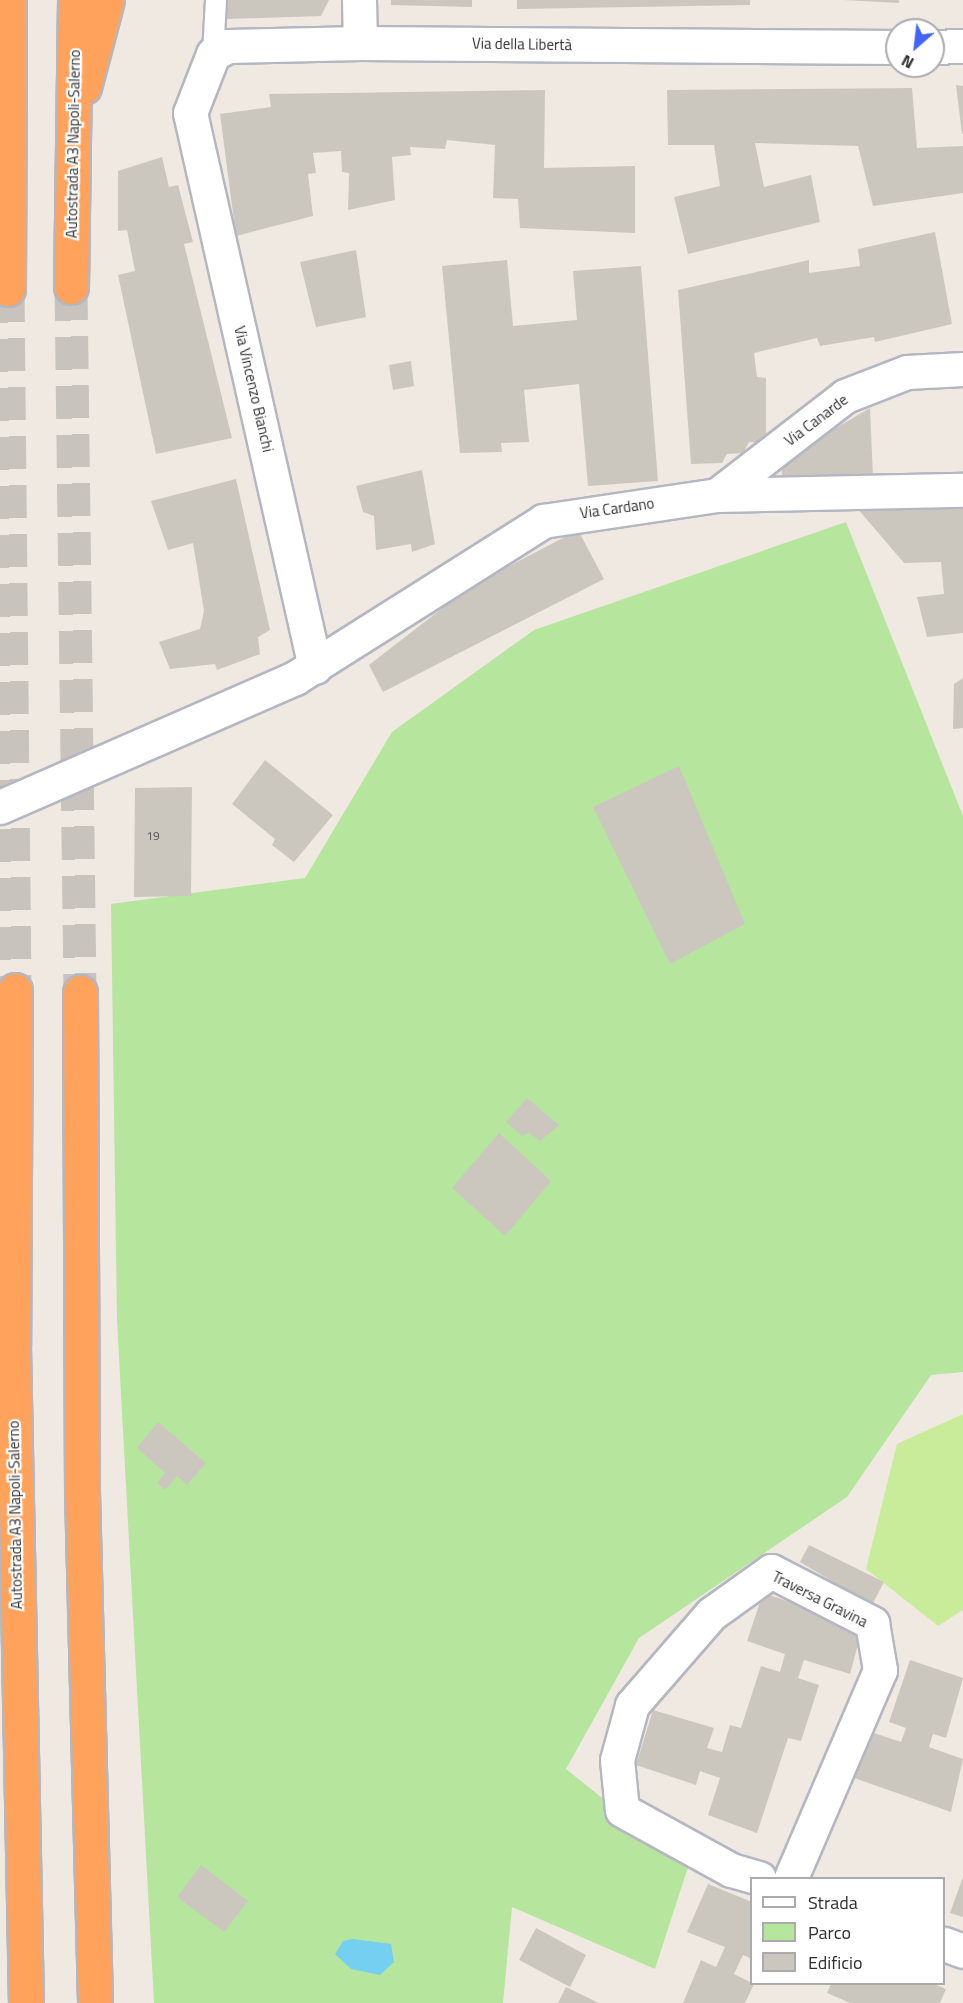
<!DOCTYPE html>
<meta charset="utf-8">
<style>
body{margin:0}
#map{position:relative;width:963px;height:2003px;overflow:hidden;background:#efe9e1;font-family:"Titillium Web",sans-serif}
div>[style]{position:absolute}
[style*='--x']{left:calc(var(--x)*1px);top:calc(var(--y)*1px);width:calc(var(--w)*1px);rotate:calc(var(--a)*1deg)}
.green>*{inset:0;background:#b6e59e}
.pitch>*{inset:0;background:#c9ec9a}
.water>*{inset:0;background:#75cff0}
.building>*{inset:0;background:#cbc7bf}
.motorway-tunnel>*{height:33px;margin-top:-16.5px;transform-origin:0;background:repeating-linear-gradient(90deg,#c8c4bd 0 33px,transparent 0 49px)}
.roads{filter:drop-shadow(2px 0 #b4b7c1) drop-shadow(-2px 0 #b4b7c1) drop-shadow(0 2px #b4b7c1) drop-shadow(0 -2px #b4b7c1)}
.service>*{height:20px;margin:-10px;padding:0 10px;transform-origin:10px;border-radius:10px;background:#fff}
.minor>*{height:33px;margin:-16.5px;padding:0 16.5px;transform-origin:16.5px;border-radius:16.5px;background:#fff}
.tertiary>*{height:33px;margin:-16.5px;padding:0 16.5px;transform-origin:16.5px;border-radius:16.5px;background:#fff}
.motorway>*{height:33px;margin:-16.5px;padding:0 16.5px;transform-origin:16.5px;border-radius:16.5px;background:#ffa35c}
span{translate:-50% -50%;white-space:nowrap;text-align:center;line-height:1.15;-webkit-text-stroke:4.5px #fff;paint-order:stroke}
.number-label{font-size:12px;color:#555452}
.number-label span{-webkit-text-stroke-width:0}
.street-label{font-size:15px;color:#2e2e2e}
.legend{position:absolute;left:750px;top:1877px;width:195px;height:108px;box-sizing:border-box;background:#fff;border:2px solid #ababab;margin:0;padding:8px 10px;list-style:none;font-size:18px;color:#2e2e2e}
.legend li{display:flex;align-items:center;gap:12px;height:30px}
.legend b{width:30px;border:2px solid #ababab}
.north{position:absolute;left:885px;top:18px;width:60px;height:60px;box-sizing:border-box;background:#fff;border:2px solid #ababab;border-radius:50%;rotate:208deg;font-size:16px;font-weight:700;line-height:24px;text-align:center;color:#2e2e2e}
.north::after{content:'';display:block;margin:auto;width:21px;height:27px;background:#4264fb;clip-path:polygon(50% 0,100% 100%,50% 72%,0 100%)}
</style>
<div id="map">
<div class="green">
<div style="clip-path:polygon(846px 522px,963px 816px,963px 1372px,931px 1375px,847px 1497px,639px 1638px,566px 1769px,688px 1867px,655px 1969px,512px 1907px,503px 2003px,154px 2003px,117px 1320px,111px 904px,305px 878px,392px 732px,534px 630px)"></div>
</div>
<div class="pitch">
<div style="clip-path:polygon(963px 1414px,963px 1610px,938px 1626px,866px 1569px,897px 1444px)"></div>
</div>
<div class="water">
<div style="clip-path:polygon(353px 1939px,391px 1944px,394px 1962px,380px 1975px,351px 1969px,335px 1954px,343px 1941px)"></div>
</div>
<div class="building">
<div style="clip-path:polygon(228px 0,329px 0,321px 16px,227px 19px)"></div>
<div style="clip-path:polygon(391px 0,472px 0,472px 7px,391px 5px)"></div>
<div style="clip-path:polygon(517px 0,750px 0,750px 5px,517px 9px)"></div>
<div style="clip-path:polygon(843px 0,899px 0,899px 3px)"></div>
<div style="clip-path:polygon(956px 85px,963px 86px,963px 134px,962px 134px)"></div>
<div style="clip-path:polygon(912px 88px,917px 148px,963px 146px,963px 193px,873px 206px,858px 146px,755px 143px,764px 187px,811px 175px,820px 222px,688px 254px,674px 197px,720px 186px,714px 145px,668px 145px,667px 90px)"></div>
<div style="clip-path:polygon(545px 90px,544px 168px,635px 166px,635px 233px,520px 228px,518px 199px,493px 198px,495px 145px,447px 140px,445px 149px,410px 147px,411px 155px,392px 157px,395px 200px,348px 210px,349px 173px,342px 172px,341px 151px,313px 153px,316px 173px,308px 174px,313px 216px,236px 236px,220px 114px,271px 107px,269px 94px)"></div>
<div style="clip-path:polygon(162px 157px,169px 187px,178px 185px,193px 242px,184px 244px,232px 438px,156px 454px,118px 275px,135px 271px,127px 230px,118px 231px,118px 171px)"></div>
<div style="clip-path:polygon(935px 232px,952px 324px,875px 342px,874px 337px,820px 346px,817px 338px,754px 353px,757px 377px,766px 378px,766px 443px,749px 442px,743px 453px,727px 454px,722px 463px,691px 464px,678px 290px,809px 260px,809px 273px,860px 266px,858px 249px)"></div>
<div style="clip-path:polygon(356px 250px,366px 317px,316px 327px,300px 262px)"></div>
<div style="clip-path:polygon(507px 260px,513px 326px,577px 320px,573px 271px,641px 266px,658px 481px,588px 486px,579px 384px,524px 390px,529px 442px,501px 443px,502px 452px,460px 453px,442px 266px)"></div>
<div style="clip-path:polygon(411px 361px,414px 386px,393px 390px,389px 365px)"></div>
<div style="clip-path:polygon(870px 408px,873px 478px,784px 486px,780px 461px)"></div>
<div style="clip-path:polygon(422px 470px,435px 544px,412px 552px,411px 544px,376px 550px,374px 516px,363px 512px,356px 486px)"></div>
<div style="clip-path:polygon(236px 479px,270px 630px,258px 637px,260px 654px,217px 670px,215px 664px,170px 669px,159px 642px,200px 629px,204px 611px,193px 543px,168px 550px,151px 501px)"></div>
<div style="clip-path:polygon(963px 501px,963px 633px,927px 637px,917px 597px,944px 594px,941px 562px,904px 563px,857px 508px)"></div>
<div style="clip-path:polygon(578px 530px,604px 579px,383px 692px,369px 665px,471px 586px)"></div>
<div style="clip-path:polygon(963px 678px,963px 728px,953px 729px,954px 684px)"></div>
<div style="clip-path:polygon(265px 760px,333px 815px,294px 862px,272px 845px,275px 839px,232px 804px)"></div>
<div style="clip-path:polygon(679px 766px,745px 924px,670px 964px,593px 807px)"></div>
<div style="clip-path:polygon(192px 787px,191px 896px,134px 897px,135px 788px)"></div>
<div style="clip-path:polygon(527px 1098px,559px 1125px,540px 1141px,529px 1133px,522px 1136px,506px 1122px)"></div>
<div style="clip-path:polygon(499px 1133px,551px 1181px,505px 1236px,452px 1188px)"></div>
<div style="clip-path:polygon(158px 1422px,206px 1463px,187px 1485px,177px 1476px,165px 1490px,157px 1483px,165px 1473px,137px 1448px)"></div>
<div style="clip-path:polygon(809px 1545px,884px 1582px,872px 1605px,800px 1562px)"></div>
<div style="clip-path:polygon(763px 1593px,863px 1626px,850px 1674px,804px 1660px,798px 1678px,819px 1685px,801px 1741px,788px 1738px,757px 1833px,708px 1815px,720px 1778px,700px 1771px,696px 1785px,636px 1765px,653px 1710px,714px 1728px,707px 1748px,722px 1752px,730px 1725px,741px 1728px,761px 1666px,780px 1672px,785px 1654px,747px 1641px)"></div>
<div style="clip-path:polygon(910px 1660px,963px 1678px,946px 1738px,933px 1734px,929px 1747px,963px 1759px,951px 1812px,840px 1773px,856px 1727px,901px 1742px,906px 1728px,889px 1722px)"></div>
<div style="clip-path:polygon(201px 1865px,248px 1901px,224px 1932px,177px 1897px)"></div>
<div style="clip-path:polygon(963px 1877px,963px 1917px,950px 1913px)"></div>
<div style="clip-path:polygon(708px 1884px,752px 1902px,752px 1959px,743px 1955px,734px 1974px,754px 1984px,745px 2003px,683px 2003px,701px 1960px,716px 1967px,725px 1947px,687px 1932px)"></div>
<div style="clip-path:polygon(536px 1928px,586px 1955px,570px 1987px,519px 1960px)"></div>
<div style="clip-path:polygon(831px 1984px,934px 1984px,946px 1989px,940px 2003px,850px 2003px,827px 1993px)"></div>
<div style="clip-path:polygon(566px 1987px,599px 2003px,558px 2003px)"></div>
</div>
<div class="motorway-tunnel">
<div style="--x:71;--y:287;--w:705;--a:89.27"></div>
<div style="--x:8;--y:289;--w:701;--a:89.43"></div>
</div>
<div class="roads">
<div class="service">
<div style="--x:213;--y:54;--w:54;--a:-86.8"></div>
</div>
<div class="minor">
<div style="--x:359;--y:0;--w:43;--a:88.7"></div>
<div style="--x:717;--y:495;--w:162;--a:-37.7"></div>
<div style="--x:845;--y:396;--w:66;--a:-21.2"></div>
<div style="--x:907;--y:372;--w:56;--a:-3.1"></div>
<div style="--x:759;--y:1878;--w:29;--a:-164"></div>
<div style="--x:731;--y:1870;--w:124;--a:-151.2"></div>
<div style="--x:622;--y:1810;--w:50;--a:-95.7"></div>
<div style="--x:617;--y:1760;--w:57;--a:-74.7"></div>
<div style="--x:632;--y:1705;--w:121;--a:-49"></div>
<div style="--x:711;--y:1614;--w:74;--a:-35.6"></div>
<div style="--x:771;--y:1571;--w:114;--a:27.2"></div>
<div style="--x:872;--y:1623;--w:48;--a:80.3"></div>
<div style="--x:880;--y:1670;--w:226;--a:113.2"></div>
<div style="--x:944;--y:1944;--w:20;--a:20"></div>
</div>
<div class="tertiary">
<div style="--x:933;--y:47;--w:30;--a:-2"></div>
<div style="--x:315;--y:667;--w:568;--a:-102.71"></div>
<div style="--x:190;--y:113;--w:63;--a:-68.7"></div>
<div style="--x:213;--y:54;--w:17;--a:-28"></div>
<div style="--x:228;--y:46;--w:132;--a:-1.3"></div>
<div style="--x:360;--y:43;--w:537;--a:0.43"></div>
<div style="--x:0;--y:807;--w:322;--a:-23.6"></div>
<div style="--x:295;--y:678;--w:294;--a:-32.3"></div>
<div style="--x:543;--y:521;--w:176;--a:-8.5"></div>
<div style="--x:717;--y:495;--w:246;--a:-1.2"></div>
</div>
<div class="motorway">
<div style="--x:84;--y:87;--w:90;--a:-75.2"></div>
<div style="--x:71;--y:287;--w:287;--a:-89.2"></div>
<div style="--x:8;--y:289;--w:289;--a:-89.8"></div>
<div style="--x:15;--y:990;--w:356;--a:90.3"></div>
<div style="--x:13;--y:1346;--w:657;--a:88.87"></div>
<div style="--x:80;--y:992;--w:500;--a:89.77"></div>
<div style="--x:82;--y:1492;--w:511;--a:88.54"></div>
</div>
</div>
<div class="number-label">
<span style="left:153px;top:836px">19</span>
</div>
<div class="street-label">
<span style="left:522px;top:44px;rotate:1deg">Via della Libertà</span>
<span style="left:73px;top:144px;rotate:-89deg">Autostrada A3 Napoli-Salerno</span>
<span style="left:254px;top:389px;rotate:77deg">Via Vincenzo Bianchi</span>
<span style="left:816px;top:420px;rotate:-37deg">Via Canarde</span>
<span style="left:617px;top:508px;rotate:-8deg">Via Cardano</span>
<span style="left:15px;top:1515px;rotate:-91deg">Autostrada A3 Napoli-Salerno</span>
<span style="left:820px;top:1599px;rotate:27deg">Traversa Gravina</span>
</div>
<ul class="legend">
<li><b style="height:8px;background:#fff"></b>Strada</li>
<li><b style="height:16px;background:#b6e59e"></b>Parco</li>
<li><b style="height:16px;background:#cbc7bf"></b>Edificio</li>
</ul>
<div class="north">N</div>
</div>
